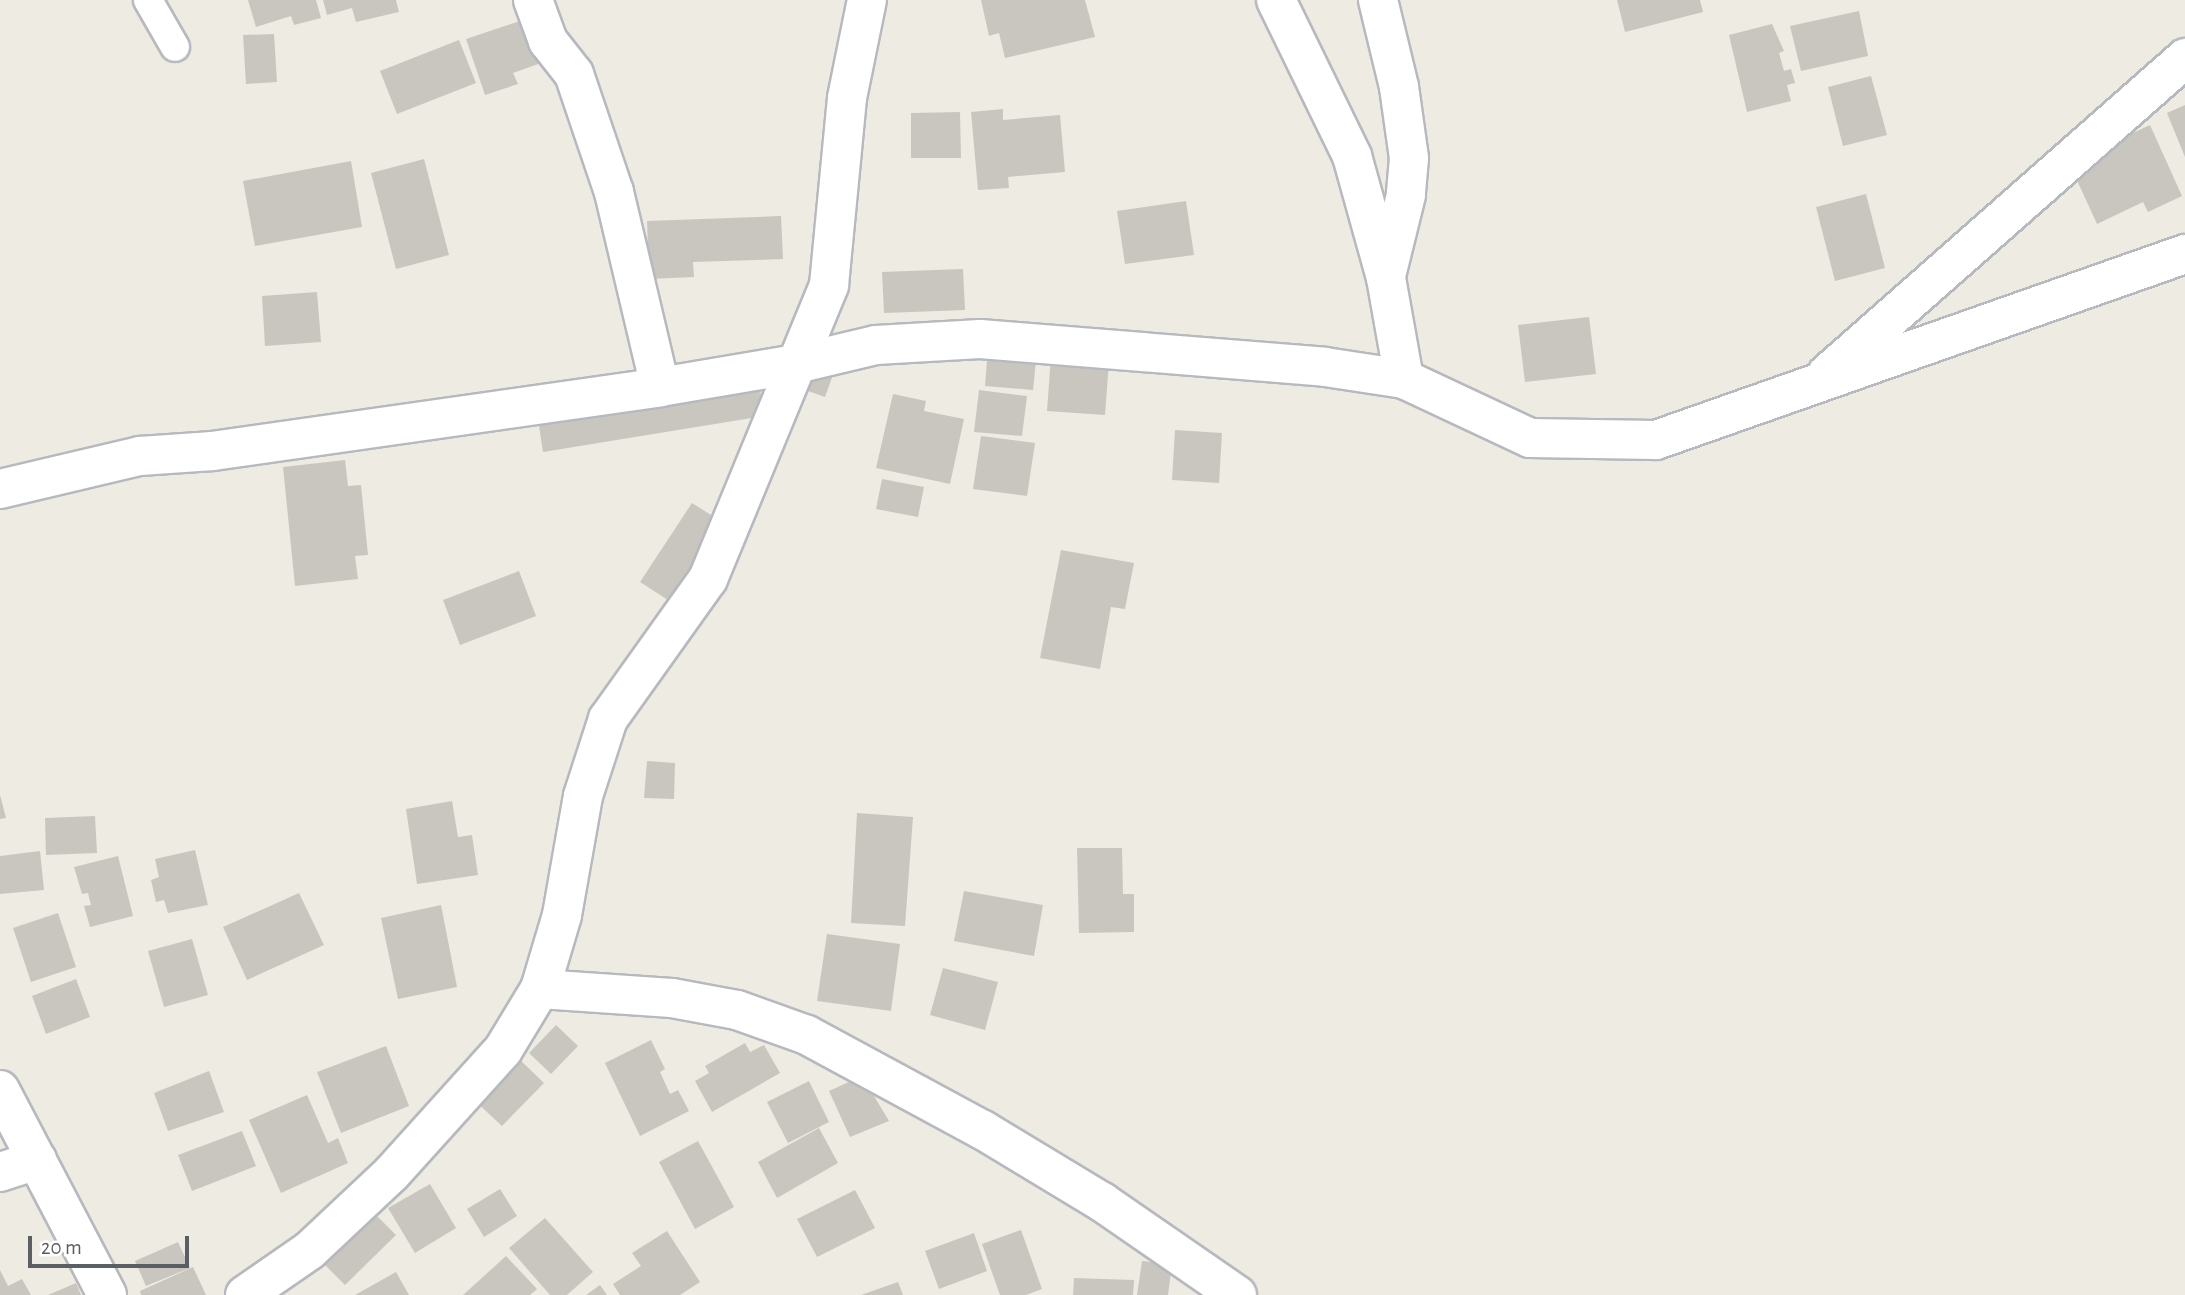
<!DOCTYPE html>
<style>
body{margin:0}
#map{position:relative;width:2185px;height:1295px;overflow:hidden;background:#eeebe3;font-family:"Alegreya Sans",sans-serif}
div>[style]{position:absolute}
[style*='--x']{left:calc(var(--x)*1px);top:calc(var(--y)*1px);width:calc(var(--w)*1px);rotate:calc(var(--a)*1deg)}
.building>*{inset:0;background:#c9c6c0}
.roads{filter:drop-shadow(2px 0 #b6b9bd) drop-shadow(-2px 0 #b6b9bd) drop-shadow(0 2px #b6b9bd) drop-shadow(0 -2px #b6b9bd)}
.lane>*{height:28px;margin:-14px;padding:0 14px;transform-origin:14px;border-radius:14px;background:#fff}
.street>*{height:38px;margin:-19px;padding:0 19px;transform-origin:19px;border-radius:19px;background:#fff}
span{translate:-50% -50%;white-space:nowrap;text-align:center;line-height:1.15;-webkit-text-stroke:5px #fff;paint-order:stroke}
.scale{position:absolute;left:28px;top:1236px;width:161px;height:32px;box-sizing:border-box;border:4px solid #5b5f64;border-top:0;padding-left:9px;font-size:21px;line-height:24px;white-space:nowrap;color:#5b5f64;-webkit-text-stroke:5px #fff;paint-order:stroke}
</style>
<div id="map">
<div class="building">
<div style="clip-path:polygon(248px 0,316px 0,321px 18px,294px 25px,291px 16px,256px 27px)"></div>
<div style="clip-path:polygon(323px 0,396px 0,399px 12px,356px 22px,352px 8px,327px 15px)"></div>
<div style="clip-path:polygon(981px 0,1085px 0,1095px 37px,1005px 58px,999px 33px,989px 36px)"></div>
<div style="clip-path:polygon(1617px 0,1700px 0,1703px 12px,1625px 32px)"></div>
<div style="clip-path:polygon(1859px 11px,1868px 56px,1801px 71px,1790px 26px)"></div>
<div style="clip-path:polygon(526px 19px,541px 63px,513px 73px,518px 84px,485px 95px,466px 39px)"></div>
<div style="clip-path:polygon(1772px 24px,1784px 51px,1779px 53px,1784px 71px,1791px 69px,1795px 83px,1787px 85px,1791px 101px,1747px 112px,1729px 35px)"></div>
<div style="clip-path:polygon(274px 34px,277px 82px,246px 84px,243px 35px)"></div>
<div style="clip-path:polygon(459px 40px,476px 83px,397px 114px,380px 71px)"></div>
<div style="clip-path:polygon(1871px 76px,1887px 135px,1843px 146px,1828px 87px)"></div>
<div style="clip-path:polygon(2185px 105px,2185px 157px,2167px 113px)"></div>
<div style="clip-path:polygon(1003px 109px,1003px 120px,1060px 115px,1065px 172px,1008px 177px,1009px 188px,978px 190px,971px 112px)"></div>
<div style="clip-path:polygon(960px 112px,961px 158px,911px 158px,911px 113px)"></div>
<div style="clip-path:polygon(2150px 125px,2182px 196px,2148px 212px,2143px 202px,2097px 224px,2069px 163px)"></div>
<div style="clip-path:polygon(424px 159px,449px 255px,396px 269px,371px 173px)"></div>
<div style="clip-path:polygon(351px 161px,362px 227px,255px 246px,243px 181px)"></div>
<div style="clip-path:polygon(1866px 194px,1885px 268px,1835px 281px,1816px 207px)"></div>
<div style="clip-path:polygon(1186px 201px,1194px 255px,1125px 264px,1117px 211px)"></div>
<div style="clip-path:polygon(781px 216px,783px 259px,693px 262px,694px 277px,649px 279px,647px 221px)"></div>
<div style="clip-path:polygon(963px 269px,965px 310px,884px 313px,882px 272px)"></div>
<div style="clip-path:polygon(317px 292px,321px 342px,265px 346px,262px 296px)"></div>
<div style="clip-path:polygon(1589px 317px,1596px 374px,1525px 382px,1518px 325px)"></div>
<div style="clip-path:polygon(988px 348px,1037px 352px,1033px 390px,985px 386px)"></div>
<div style="clip-path:polygon(1051px 356px,1109px 361px,1105px 415px,1047px 411px)"></div>
<div style="clip-path:polygon(817px 366px,834px 372px,825px 397px,808px 391px)"></div>
<div style="clip-path:polygon(759px 383px,764px 416px,543px 452px,538px 419px)"></div>
<div style="clip-path:polygon(979px 390px,1027px 396px,1022px 436px,974px 432px)"></div>
<div style="clip-path:polygon(893px 394px,926px 401px,924px 411px,964px 419px,950px 484px,876px 468px)"></div>
<div style="clip-path:polygon(1175px 430px,1222px 433px,1219px 483px,1172px 480px)"></div>
<div style="clip-path:polygon(981px 436px,1035px 443px,1027px 496px,973px 489px)"></div>
<div style="clip-path:polygon(345px 460px,348px 486px,361px 485px,368px 555px,355px 556px,358px 579px,295px 586px,283px 467px)"></div>
<div style="clip-path:polygon(882px 479px,924px 487px,918px 517px,876px 509px)"></div>
<div style="clip-path:polygon(692px 503px,722px 522px,671px 602px,640px 582px)"></div>
<div style="clip-path:polygon(1061px 550px,1134px 563px,1125px 609px,1111px 607px,1100px 669px,1040px 658px)"></div>
<div style="clip-path:polygon(519px 571px,536px 616px,460px 645px,443px 600px)"></div>
<div style="clip-path:polygon(647px 761px,675px 763px,674px 799px,644px 798px)"></div>
<div style="clip-path:polygon(0 795px,6px 818px,0 819px)"></div>
<div style="clip-path:polygon(452px 801px,458px 837px,472px 835px,478px 875px,417px 884px,406px 809px)"></div>
<div style="clip-path:polygon(857px 813px,913px 817px,905px 926px,851px 923px)"></div>
<div style="clip-path:polygon(95px 816px,97px 853px,46px 855px,45px 818px)"></div>
<div style="clip-path:polygon(1077px 848px,1122px 848px,1123px 894px,1134px 894px,1134px 932px,1079px 933px)"></div>
<div style="clip-path:polygon(195px 850px,208px 905px,168px 913px,164px 900px,156px 902px,151px 880px,159px 877px,155px 859px)"></div>
<div style="clip-path:polygon(40px 851px,44px 890px,0 894px,0 856px)"></div>
<div style="clip-path:polygon(118px 856px,133px 916px,90px 927px,84px 906px,91px 905px,88px 893px,82px 894px,74px 867px)"></div>
<div style="clip-path:polygon(964px 891px,1043px 905px,1034px 956px,954px 941px)"></div>
<div style="clip-path:polygon(299px 893px,324px 945px,247px 980px,223px 927px)"></div>
<div style="clip-path:polygon(441px 905px,457px 987px,398px 999px,381px 918px)"></div>
<div style="clip-path:polygon(58px 913px,76px 967px,31px 982px,13px 928px)"></div>
<div style="clip-path:polygon(827px 934px,900px 944px,891px 1011px,817px 1001px)"></div>
<div style="clip-path:polygon(192px 939px,208px 995px,164px 1007px,148px 951px)"></div>
<div style="clip-path:polygon(943px 968px,998px 982px,985px 1030px,930px 1015px)"></div>
<div style="clip-path:polygon(76px 979px,90px 1017px,46px 1034px,32px 996px)"></div>
<div style="clip-path:polygon(556px 1025px,578px 1046px,551px 1074px,529px 1053px)"></div>
<div style="clip-path:polygon(651px 1040px,665px 1069px,660px 1072px,670px 1094px,678px 1090px,689px 1111px,640px 1136px,605px 1063px)"></div>
<div style="clip-path:polygon(745px 1043px,750px 1052px,764px 1045px,780px 1073px,712px 1112px,695px 1081px,709px 1073px,705px 1066px)"></div>
<div style="clip-path:polygon(386px 1046px,409px 1106px,341px 1133px,317px 1072px)"></div>
<div style="clip-path:polygon(517px 1057px,544px 1083px,502px 1126px,474px 1100px)"></div>
<div style="clip-path:polygon(209px 1071px,224px 1112px,168px 1131px,154px 1093px)"></div>
<div style="clip-path:polygon(862px 1076px,889px 1121px,850px 1137px,829px 1091px)"></div>
<div style="clip-path:polygon(809px 1081px,829px 1122px,788px 1143px,767px 1102px)"></div>
<div style="clip-path:polygon(307px 1095px,328px 1143px,338px 1138px,348px 1163px,281px 1193px,249px 1120px)"></div>
<div style="clip-path:polygon(819px 1128px,838px 1163px,777px 1198px,758px 1162px)"></div>
<div style="clip-path:polygon(242px 1131px,256px 1166px,192px 1191px,178px 1155px)"></div>
<div style="clip-path:polygon(698px 1141px,734px 1207px,695px 1229px,659px 1162px)"></div>
<div style="clip-path:polygon(430px 1184px,456px 1228px,415px 1253px,388px 1208px)"></div>
<div style="clip-path:polygon(500px 1189px,517px 1216px,484px 1237px,467px 1209px)"></div>
<div style="clip-path:polygon(855px 1190px,875px 1228px,817px 1257px,797px 1219px)"></div>
<div style="clip-path:polygon(371px 1210px,396px 1235px,345px 1285px,320px 1260px)"></div>
<div style="clip-path:polygon(545px 1218px,593px 1272px,567px 1295px,550px 1295px,509px 1248px)"></div>
<div style="clip-path:polygon(1021px 1230px,1042px 1289px,1026px 1295px,1000px 1295px,982px 1244px)"></div>
<div style="clip-path:polygon(667px 1231px,700px 1282px,680px 1295px,620px 1295px,613px 1284px,641px 1266px,632px 1253px)"></div>
<div style="clip-path:polygon(974px 1233px,987px 1271px,939px 1289px,925px 1251px)"></div>
<div style="clip-path:polygon(178px 1242px,190px 1268px,146px 1286px,135px 1261px)"></div>
<div style="clip-path:polygon(506px 1256px,537px 1289px,530px 1295px,463px 1295px)"></div>
<div style="clip-path:polygon(1142px 1261px,1172px 1264px,1168px 1295px,1137px 1295px)"></div>
<div style="clip-path:polygon(193px 1267px,206px 1295px,141px 1295px,140px 1291px)"></div>
<div style="clip-path:polygon(0 1270px,8px 1286px,22px 1279px,31px 1295px,0 1295px)"></div>
<div style="clip-path:polygon(396px 1272px,409px 1295px,355px 1295px)"></div>
<div style="clip-path:polygon(1074px 1278px,1134px 1280px,1133px 1295px,1073px 1295px)"></div>
<div style="clip-path:polygon(898px 1282px,903px 1295px,861px 1295px)"></div>
<div style="clip-path:polygon(76px 1283px,81px 1295px,48px 1295px)"></div>
<div style="clip-path:polygon(600px 1285px,607px 1295px,586px 1295px)"></div>
</div>
<div class="roads">
<div class="lane">
<div style="--x:148;--y:0;--w:54;--a:60.1"></div>
</div>
<div class="street">
<div style="--x:533;--y:0;--w:44;--a:69.9"></div>
<div style="--x:548;--y:41;--w:42;--a:51.8"></div>
<div style="--x:574;--y:74;--w:125;--a:71.3"></div>
<div style="--x:614;--y:192;--w:200;--a:76.7"></div>
<div style="--x:1276;--y:0;--w:174;--a:64"></div>
<div style="--x:1352;--y:156;--w:127;--a:74.4"></div>
<div style="--x:1386;--y:278;--w:103;--a:79.9"></div>
<div style="--x:1378;--y:0;--w:89;--a:76.4"></div>
<div style="--x:1399;--y:87;--w:72;--a:82"></div>
<div style="--x:1409;--y:158;--w:37;--a:95"></div>
<div style="--x:1406;--y:195;--w:83;--a:103.9"></div>
<div style="--x:1827;--y:374;--w:478;--a:-41.4"></div>
<div style="--x:0;--y:489;--w:144;--a:-13.3"></div>
<div style="--x:140;--y:456;--w:73;--a:-3.9"></div>
<div style="--x:213;--y:451;--w:452;--a:-8.1"></div>
<div style="--x:660;--y:387;--w:138;--a:-9.6"></div>
<div style="--x:796;--y:364;--w:82;--a:-13.4"></div>
<div style="--x:876;--y:345;--w:104;--a:-3.3"></div>
<div style="--x:980;--y:339;--w:346;--a:4.6"></div>
<div style="--x:1325;--y:367;--w:80;--a:8.6"></div>
<div style="--x:1404;--y:379;--w:139;--a:25.1"></div>
<div style="--x:1530;--y:438;--w:126;--a:0.9"></div>
<div style="--x:1656;--y:440;--w:561;--a:-19.37"></div>
<div style="--x:540;--y:989;--w:132;--a:3.9"></div>
<div style="--x:672;--y:998;--w:66;--a:10.5"></div>
<div style="--x:737;--y:1010;--w:74;--a:19.7"></div>
<div style="--x:807;--y:1035;--w:200;--a:28.4"></div>
<div style="--x:983;--y:1130;--w:139;--a:31.2"></div>
<div style="--x:1102;--y:1202;--w:164;--a:34.6"></div>
<div style="--x:0;--y:1090;--w:231;--a:62.4"></div>
<div style="--x:0;--y:1172;--w:39;--a:-18"></div>
<div style="--x:245;--y:1295;--w:79;--a:-34.7"></div>
<div style="--x:310;--y:1250;--w:111;--a:-43.2"></div>
<div style="--x:391;--y:1174;--w:167;--a:-47.9"></div>
<div style="--x:503;--y:1050;--w:71;--a:-58.8"></div>
<div style="--x:540;--y:989;--w:77;--a:-73.4"></div>
<div style="--x:562;--y:915;--w:121;--a:-80"></div>
<div style="--x:583;--y:796;--w:81;--a:-72"></div>
<div style="--x:608;--y:719;--w:172;--a:-54.5"></div>
<div style="--x:708;--y:579;--w:318;--a:-67.6"></div>
<div style="--x:829;--y:285;--w:188;--a:-84.5"></div>
<div style="--x:847;--y:98;--w:100;--a:-78.5"></div>
</div>
</div>
<div class="scale">20 m</div>
</div>
